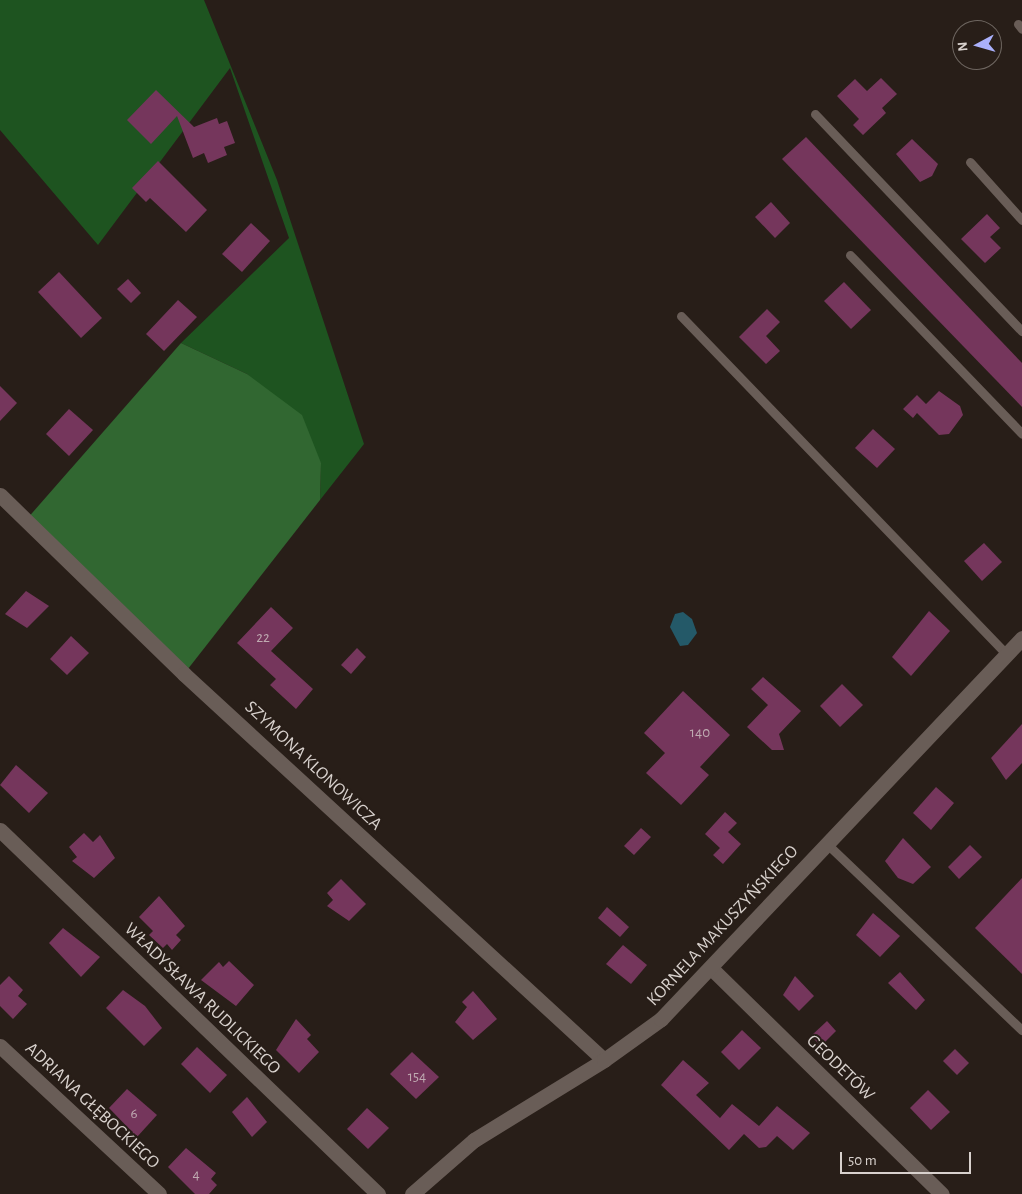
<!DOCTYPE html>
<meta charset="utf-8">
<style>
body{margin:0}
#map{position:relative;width:1022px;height:1194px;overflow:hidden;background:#281e18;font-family:"Alegreya Sans",sans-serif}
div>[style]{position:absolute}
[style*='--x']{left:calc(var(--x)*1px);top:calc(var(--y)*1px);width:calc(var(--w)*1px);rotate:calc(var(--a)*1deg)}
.green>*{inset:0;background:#1e5420}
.forest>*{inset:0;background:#316731}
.water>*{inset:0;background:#245968}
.building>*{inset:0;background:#75365c}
.service>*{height:9px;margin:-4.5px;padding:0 4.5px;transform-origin:4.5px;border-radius:4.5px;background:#695d57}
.minor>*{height:15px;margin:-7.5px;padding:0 7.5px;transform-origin:7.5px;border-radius:7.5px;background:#695d57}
.tertiary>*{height:15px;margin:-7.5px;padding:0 7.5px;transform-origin:7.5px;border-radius:7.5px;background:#695d57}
span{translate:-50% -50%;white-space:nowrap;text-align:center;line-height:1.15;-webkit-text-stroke:4px #281e18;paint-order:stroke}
.number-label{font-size:15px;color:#bfaab1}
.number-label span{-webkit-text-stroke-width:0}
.street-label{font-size:18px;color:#d8d1cd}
.north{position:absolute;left:952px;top:20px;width:50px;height:50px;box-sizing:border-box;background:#281e18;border:1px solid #6e6660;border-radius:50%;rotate:264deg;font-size:14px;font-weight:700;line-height:20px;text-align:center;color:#d8d1cd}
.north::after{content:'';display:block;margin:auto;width:18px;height:22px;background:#aab0fb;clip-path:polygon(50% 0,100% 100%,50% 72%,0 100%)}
.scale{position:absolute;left:840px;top:1152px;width:131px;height:22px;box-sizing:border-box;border:2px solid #d8d1cd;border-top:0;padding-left:6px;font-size:15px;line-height:18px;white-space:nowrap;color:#d8d1cd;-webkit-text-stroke:4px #281e18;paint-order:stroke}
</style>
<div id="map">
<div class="green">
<div style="clip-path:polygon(0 0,204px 0,277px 180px,364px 444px,320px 500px,321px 463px,247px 374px,181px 343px,289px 238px,230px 68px,98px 245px,0 130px)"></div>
</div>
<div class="forest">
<div style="clip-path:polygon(181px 343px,247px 374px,302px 415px,321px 463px,320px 500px,184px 674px,26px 520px)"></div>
</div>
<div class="water">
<div style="clip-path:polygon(683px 612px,692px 619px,697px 633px,688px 645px,680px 646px,670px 627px,675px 614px)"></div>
</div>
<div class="building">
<div style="clip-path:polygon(881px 78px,897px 94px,882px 108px,886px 113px,863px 135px,853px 125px,859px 119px,837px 96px,855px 79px,867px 91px)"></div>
<div style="clip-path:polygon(156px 90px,194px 127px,217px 118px,219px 124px,227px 121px,235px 143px,224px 147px,227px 155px,208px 163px,204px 153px,193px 158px,177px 116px,151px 144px,127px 120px)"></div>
<div style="clip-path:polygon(806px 137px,1022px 363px,1022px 407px,782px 159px)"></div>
<div style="clip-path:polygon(912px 139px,938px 164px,932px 176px,920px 182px,896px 154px)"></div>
<div style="clip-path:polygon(158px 161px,207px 210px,186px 232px,150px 198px,146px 202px,132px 188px)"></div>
<div style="clip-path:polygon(771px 202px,790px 223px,775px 238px,755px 217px)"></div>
<div style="clip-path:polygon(987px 214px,1000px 228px,990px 237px,1001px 248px,985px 263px,961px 239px)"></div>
<div style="clip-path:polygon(251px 223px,270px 241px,242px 272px,222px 254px)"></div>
<div style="clip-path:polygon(59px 272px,102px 318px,81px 338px,38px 292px)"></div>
<div style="clip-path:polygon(128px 279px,141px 293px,131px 303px,117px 289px)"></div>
<div style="clip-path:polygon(844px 282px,871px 310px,851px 329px,824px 301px)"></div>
<div style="clip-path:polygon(178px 300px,197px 317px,164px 351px,146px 334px)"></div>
<div style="clip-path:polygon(767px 309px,780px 322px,766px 336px,780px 351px,766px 364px,739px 337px)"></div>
<div style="clip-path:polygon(0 386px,17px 403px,0 421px)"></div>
<div style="clip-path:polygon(939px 391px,960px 406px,963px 415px,949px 434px,939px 435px,917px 413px,913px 418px,903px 409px,917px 395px,926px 404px)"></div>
<div style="clip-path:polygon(69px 409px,93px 430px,69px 456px,46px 434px)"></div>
<div style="clip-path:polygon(873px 429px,895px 449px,877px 468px,855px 448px)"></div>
<div style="clip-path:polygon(984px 543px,1002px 562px,982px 581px,964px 561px)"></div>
<div style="clip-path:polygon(26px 591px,49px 606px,27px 628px,5px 614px)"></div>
<div style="clip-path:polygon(271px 607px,293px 628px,271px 651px,313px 689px,296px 709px,270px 685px,276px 679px,237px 643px)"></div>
<div style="clip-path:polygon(929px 611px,950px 631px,911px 676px,892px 657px)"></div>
<div style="clip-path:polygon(71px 636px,89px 653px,67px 675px,50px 659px)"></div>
<div style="clip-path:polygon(357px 648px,366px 657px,351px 674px,341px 665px)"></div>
<div style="clip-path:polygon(763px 677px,801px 711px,779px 734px,784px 750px,772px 750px,747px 727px,768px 705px,751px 689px)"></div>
<div style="clip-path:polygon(842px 684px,863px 705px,840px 727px,820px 706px)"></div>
<div style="clip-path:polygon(683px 691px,730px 735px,700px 767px,709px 775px,681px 805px,646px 773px,665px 753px,644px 733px)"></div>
<div style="clip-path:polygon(1022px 724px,1022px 763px,1006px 780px,991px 758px)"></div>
<div style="clip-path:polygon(16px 765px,48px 793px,29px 813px,0 785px)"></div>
<div style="clip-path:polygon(936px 787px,954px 803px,931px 830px,913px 813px)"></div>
<div style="clip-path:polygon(725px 812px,737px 823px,728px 832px,741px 844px,723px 864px,713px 855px,720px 848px,705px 834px)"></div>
<div style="clip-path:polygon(641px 828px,651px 837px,634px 855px,624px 846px)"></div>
<div style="clip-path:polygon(84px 833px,93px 842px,100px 835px,115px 858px,94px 878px,72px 861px,77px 857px,69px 847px)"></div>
<div style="clip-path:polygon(903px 838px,931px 867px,913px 884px,898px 878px,885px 861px)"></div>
<div style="clip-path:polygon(970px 845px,982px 857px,959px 879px,948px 867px)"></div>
<div style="clip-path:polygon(1022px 878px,1022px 974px,975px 928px)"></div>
<div style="clip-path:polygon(341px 879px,366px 904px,349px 921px,327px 906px,333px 900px,327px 893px)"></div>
<div style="clip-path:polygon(159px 896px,185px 926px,176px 935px,181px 940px,172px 950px,167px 944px,163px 948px,149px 935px,153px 931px,139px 917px)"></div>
<div style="clip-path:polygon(607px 907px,629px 927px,620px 937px,598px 918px)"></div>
<div style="clip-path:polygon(873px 913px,900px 936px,880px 957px,856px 935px)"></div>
<div style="clip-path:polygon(63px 928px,100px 957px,81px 977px,49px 943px)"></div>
<div style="clip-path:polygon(623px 945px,647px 965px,631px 984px,606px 964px)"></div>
<div style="clip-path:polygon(229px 961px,254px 985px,236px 1006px,201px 980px,219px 962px,223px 967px)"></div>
<div style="clip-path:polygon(900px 972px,925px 1000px,916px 1010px,888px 983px)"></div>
<div style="clip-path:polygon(9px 976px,23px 990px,18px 996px,27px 1004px,13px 1019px,0 1006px,0 985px)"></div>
<div style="clip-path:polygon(795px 976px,814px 996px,799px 1011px,783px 995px)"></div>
<div style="clip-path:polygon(123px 990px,145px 1006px,162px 1028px,144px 1046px,106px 1008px)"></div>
<div style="clip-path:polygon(473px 991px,497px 1019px,473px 1040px,455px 1022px,467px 1007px,462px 1002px)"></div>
<div style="clip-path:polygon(296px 1019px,311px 1035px,307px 1039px,319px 1052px,299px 1073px,276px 1050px)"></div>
<div style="clip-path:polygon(827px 1021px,836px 1031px,821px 1046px,811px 1036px)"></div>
<div style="clip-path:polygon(742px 1030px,761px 1048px,739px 1070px,721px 1052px)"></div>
<div style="clip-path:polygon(197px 1047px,227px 1075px,210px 1093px,181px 1064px)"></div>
<div style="clip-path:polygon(955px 1049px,969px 1063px,957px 1075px,943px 1061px)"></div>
<div style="clip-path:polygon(412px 1052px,439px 1077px,416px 1099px,390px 1074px)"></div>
<div style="clip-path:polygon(683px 1060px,709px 1083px,696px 1095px,720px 1118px,732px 1104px,759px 1126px,777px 1106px,810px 1133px,793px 1150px,777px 1136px,766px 1147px,759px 1148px,744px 1134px,729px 1150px,661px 1085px)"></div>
<div style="clip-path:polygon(127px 1089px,157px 1115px,137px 1137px,109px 1108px)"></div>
<div style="clip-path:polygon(928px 1090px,950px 1112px,931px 1130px,910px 1108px)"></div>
<div style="clip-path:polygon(247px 1097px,267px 1122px,252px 1137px,232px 1112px)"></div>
<div style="clip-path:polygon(367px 1108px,389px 1128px,368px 1149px,347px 1129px)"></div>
<div style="clip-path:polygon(186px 1148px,216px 1173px,211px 1179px,217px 1185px,209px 1194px,195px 1194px,168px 1167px)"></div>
</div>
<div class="service">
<div style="--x:1018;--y:24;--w:6;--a:51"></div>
<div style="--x:815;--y:114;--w:300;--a:46.4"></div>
<div style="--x:970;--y:162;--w:78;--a:48.1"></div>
<div style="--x:850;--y:255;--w:248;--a:46.1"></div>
<div style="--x:681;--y:316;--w:469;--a:46.1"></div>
<div style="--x:826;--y:843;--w:271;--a:43.7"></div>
</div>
<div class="minor">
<div style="--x:0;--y:495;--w:257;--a:44.2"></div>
<div style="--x:184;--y:674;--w:570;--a:42.58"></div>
<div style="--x:0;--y:830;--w:525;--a:43.92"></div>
<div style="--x:711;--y:968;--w:323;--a:44.4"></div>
<div style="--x:0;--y:1046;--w:217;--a:42.9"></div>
</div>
<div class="tertiary">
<div style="--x:412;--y:1194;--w:82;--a:-41.1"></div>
<div style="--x:474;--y:1140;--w:153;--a:-31.6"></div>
<div style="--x:604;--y:1060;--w:70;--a:-35.7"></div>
<div style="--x:661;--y:1019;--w:525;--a:-46.54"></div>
</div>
<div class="number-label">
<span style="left:263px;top:638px">22</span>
<span style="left:700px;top:733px">140</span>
<span style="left:417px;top:1077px">154</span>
<span style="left:134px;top:1114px">6</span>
<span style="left:196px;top:1175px">4</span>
</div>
<div class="street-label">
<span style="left:313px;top:766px;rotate:43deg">SZYMONA KLONOWICZA</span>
<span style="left:723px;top:926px;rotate:-47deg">KORNELA MAKUSZYŃSKIEGO</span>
<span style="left:202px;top:999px;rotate:44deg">WŁADYSŁAWA RUDLICKIEGO</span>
<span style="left:840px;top:1068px;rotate:44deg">GEODETÓW</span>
<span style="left:92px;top:1106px;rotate:43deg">ADRIANA GŁĘBOCKIEGO</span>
</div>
<div class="north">N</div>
<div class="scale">50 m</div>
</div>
